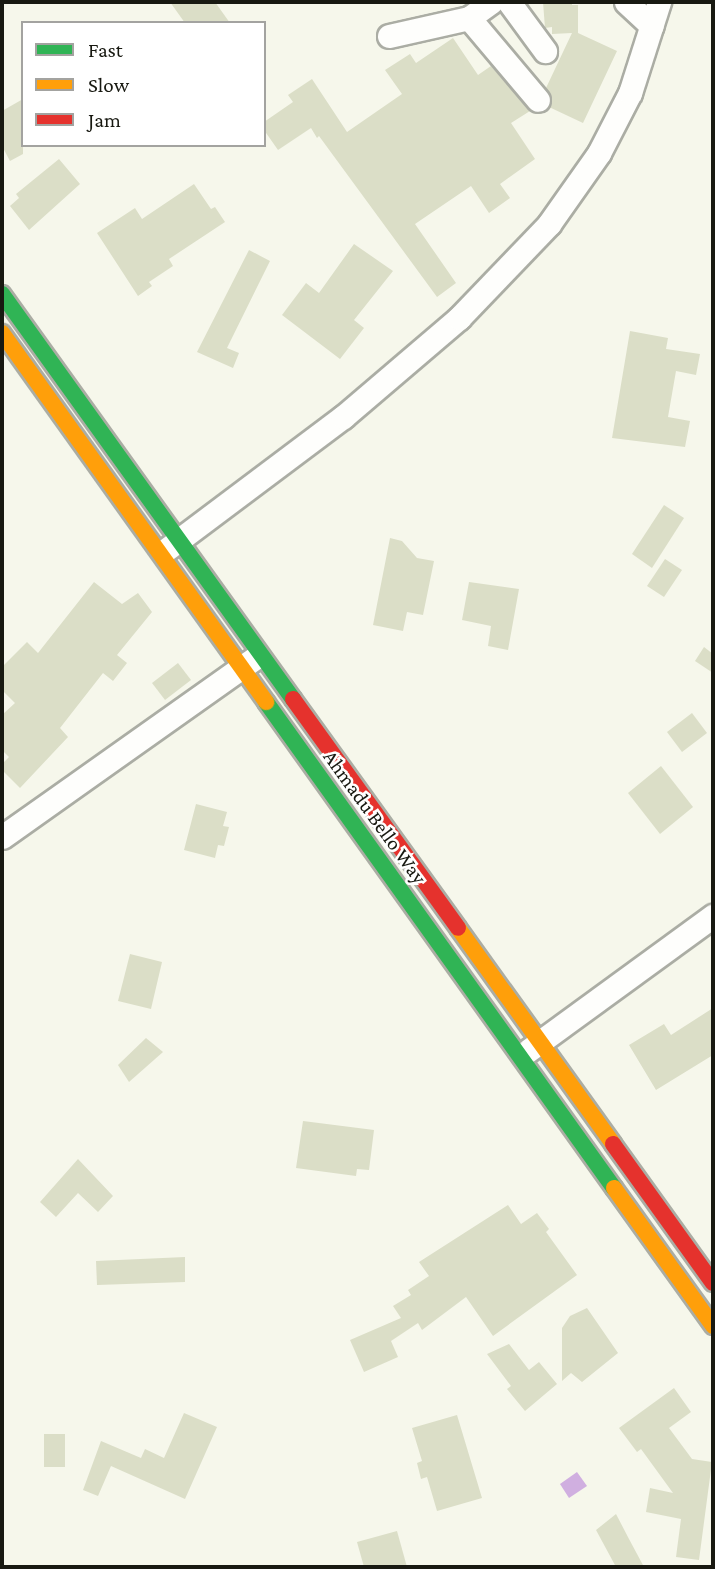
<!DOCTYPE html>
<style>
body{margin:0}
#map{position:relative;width:715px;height:1569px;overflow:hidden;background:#f6f7eb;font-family:"Crimson Pro",serif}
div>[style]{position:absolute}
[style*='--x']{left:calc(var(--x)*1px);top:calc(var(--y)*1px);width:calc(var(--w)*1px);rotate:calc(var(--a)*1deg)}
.water>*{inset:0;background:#d0afe0}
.building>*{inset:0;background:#dbdec7}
.roads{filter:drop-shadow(2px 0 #abada4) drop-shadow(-2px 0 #abada4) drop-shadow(0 2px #abada4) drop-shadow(0 -2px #abada4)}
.street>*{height:23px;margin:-11.5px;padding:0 11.5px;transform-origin:11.5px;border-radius:11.5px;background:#fefefc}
.fast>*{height:16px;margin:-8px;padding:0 8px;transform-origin:8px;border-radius:8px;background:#30b455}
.slow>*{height:16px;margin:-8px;padding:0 8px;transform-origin:8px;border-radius:8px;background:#ff9f0a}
.jam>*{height:16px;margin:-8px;padding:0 8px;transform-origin:8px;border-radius:8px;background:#e5322d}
span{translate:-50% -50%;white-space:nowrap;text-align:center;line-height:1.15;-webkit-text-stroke:5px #fff;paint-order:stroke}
.street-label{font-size:21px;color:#181911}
.frame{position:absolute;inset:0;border:4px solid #181911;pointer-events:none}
.legend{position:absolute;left:21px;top:21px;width:245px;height:126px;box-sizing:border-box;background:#fff;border:2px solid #a3a3a0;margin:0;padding:9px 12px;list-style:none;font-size:21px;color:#181911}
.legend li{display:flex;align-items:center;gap:14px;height:35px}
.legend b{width:35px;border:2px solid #a3a3a0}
</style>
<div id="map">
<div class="water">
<div style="clip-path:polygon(577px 1472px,587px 1486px,569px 1498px,560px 1484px)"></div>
</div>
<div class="building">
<div style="clip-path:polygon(170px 2px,215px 2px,230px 23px,185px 23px)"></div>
<div style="clip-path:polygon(543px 2px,572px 2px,572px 5px,578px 5px,578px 33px,617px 51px,583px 123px,549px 107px,552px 98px,546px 88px,572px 33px,552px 34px,552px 27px,545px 28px)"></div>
<div style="clip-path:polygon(453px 38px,478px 75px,491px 66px,530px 111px,511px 123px,535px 159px,500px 184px,510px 198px,489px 213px,471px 186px,415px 224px,456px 283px,437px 297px,319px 136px,317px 138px,311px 128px,278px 150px,264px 130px,264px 122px,293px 102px,288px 95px,312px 79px,347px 132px,402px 94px,385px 70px,410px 54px,416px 63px)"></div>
<div style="clip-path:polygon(23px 99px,23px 154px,10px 161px,2px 146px,2px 111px)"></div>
<div style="clip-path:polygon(59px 159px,80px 184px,29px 230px,10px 206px,19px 198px,16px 194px)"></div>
<div style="clip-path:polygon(194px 184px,211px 209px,215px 207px,225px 222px,169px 259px,173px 266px,149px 282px,152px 286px,138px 296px,97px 233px,135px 208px,142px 219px)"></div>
<div style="clip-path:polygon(354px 244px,393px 271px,354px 320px,364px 328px,340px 359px,282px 315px,306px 283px,319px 293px)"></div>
<div style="clip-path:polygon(249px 250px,270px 261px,227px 348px,239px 353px,233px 368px,197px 352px)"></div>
<div style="clip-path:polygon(630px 331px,668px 338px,666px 349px,700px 354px,696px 375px,676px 371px,668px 417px,690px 421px,685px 447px,612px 438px)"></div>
<div style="clip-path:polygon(664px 505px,684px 518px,652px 568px,632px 554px)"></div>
<div style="clip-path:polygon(390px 538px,402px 541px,417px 558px,434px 561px,423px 615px,407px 612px,403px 631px,373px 625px)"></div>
<div style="clip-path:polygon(665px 559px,682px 570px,664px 597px,647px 586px)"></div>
<div style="clip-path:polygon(94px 582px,122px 604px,138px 593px,152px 612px,117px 655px,127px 663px,113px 681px,103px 673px,60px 728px,68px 737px,20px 788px,2px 770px,2px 764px,9px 757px,2px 750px,2px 715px,15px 703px,2px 690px,2px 667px,27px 642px,38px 653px)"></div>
<div style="clip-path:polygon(469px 582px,519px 589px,508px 650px,488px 646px,491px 626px,462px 620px)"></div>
<div style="clip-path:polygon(704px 647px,713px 654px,713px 673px,695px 661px)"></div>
<div style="clip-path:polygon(178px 663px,191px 680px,165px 700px,152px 683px)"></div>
<div style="clip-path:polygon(692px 713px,707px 733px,682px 752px,667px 732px)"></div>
<div style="clip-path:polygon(661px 766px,693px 807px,660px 834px,628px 793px)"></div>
<div style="clip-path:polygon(196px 804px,227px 812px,223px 826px,229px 827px,224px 846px,218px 845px,215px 858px,184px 850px)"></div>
<div style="clip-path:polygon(130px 954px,162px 962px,151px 1009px,118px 1001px)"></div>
<div style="clip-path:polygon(713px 1008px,713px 1055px,656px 1090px,629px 1045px,664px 1024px,671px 1035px)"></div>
<div style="clip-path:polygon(146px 1038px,163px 1052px,129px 1082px,118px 1065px)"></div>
<div style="clip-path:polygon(303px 1121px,374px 1130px,369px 1170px,357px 1169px,356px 1176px,296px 1168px)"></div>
<div style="clip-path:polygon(78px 1159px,113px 1196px,98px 1212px,78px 1193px,56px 1217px,40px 1202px)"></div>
<div style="clip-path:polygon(508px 1205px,521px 1224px,537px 1213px,549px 1229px,546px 1232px,577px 1275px,493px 1336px,466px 1297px,422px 1330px,418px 1323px,391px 1341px,398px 1357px,364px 1372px,350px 1340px,401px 1318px,393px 1306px,411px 1295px,408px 1290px,429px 1276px,419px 1262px)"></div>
<div style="clip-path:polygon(185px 1257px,185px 1282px,97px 1285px,96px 1261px)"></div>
<div style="clip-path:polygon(587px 1308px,618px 1353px,582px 1382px,571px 1373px,562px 1381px,562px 1328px,570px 1316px)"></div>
<div style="clip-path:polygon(509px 1344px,529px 1370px,539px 1362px,557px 1384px,525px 1411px,507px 1389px,511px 1386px,487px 1354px)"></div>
<div style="clip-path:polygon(674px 1388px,691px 1412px,669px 1428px,692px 1459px,712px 1462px,699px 1560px,676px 1557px,681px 1519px,646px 1512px,650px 1488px,673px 1493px,641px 1449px,637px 1452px,619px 1428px)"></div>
<div style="clip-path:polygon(184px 1413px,217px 1427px,185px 1499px,111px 1466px,98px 1496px,83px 1490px,101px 1441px,141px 1458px,145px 1449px,164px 1458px)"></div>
<div style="clip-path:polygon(457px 1415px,482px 1498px,437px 1511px,427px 1477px,421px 1479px,417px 1463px,422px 1461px,412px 1428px)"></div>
<div style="clip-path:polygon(44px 1434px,65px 1434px,65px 1467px,44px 1467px)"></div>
<div style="clip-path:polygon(616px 1514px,629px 1539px,644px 1567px,616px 1567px,596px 1530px)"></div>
<div style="clip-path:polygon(397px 1531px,407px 1567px,364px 1567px,357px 1542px)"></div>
</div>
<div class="roads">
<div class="street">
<div style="--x:509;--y:2;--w:61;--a:53.7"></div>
<div style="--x:626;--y:2;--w:35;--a:43"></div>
<div style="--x:469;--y:18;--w:107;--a:49.9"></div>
<div style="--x:389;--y:36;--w:82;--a:-12.7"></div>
<div style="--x:469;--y:18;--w:27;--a:-36"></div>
<div style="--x:167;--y:549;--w:220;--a:-36.9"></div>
<div style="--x:343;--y:417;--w:153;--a:-40.5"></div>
<div style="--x:459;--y:318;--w:130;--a:-46.2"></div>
<div style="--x:549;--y:224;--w:87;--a:-54.8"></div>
<div style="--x:599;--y:153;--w:68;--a:-62.7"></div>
<div style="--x:630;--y:93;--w:96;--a:-72.3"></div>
<div style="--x:2;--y:837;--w:308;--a:-35.3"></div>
<div style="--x:529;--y:1050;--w:228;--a:-36.1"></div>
</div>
<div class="fast">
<div style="--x:2;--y:294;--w:499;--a:54.3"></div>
<div style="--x:266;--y:702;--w:598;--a:54.4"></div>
</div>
<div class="slow">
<div style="--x:2;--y:333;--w:454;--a:54.4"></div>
<div style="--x:458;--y:928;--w:266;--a:54.3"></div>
<div style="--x:614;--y:1188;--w:170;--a:54.3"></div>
</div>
<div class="jam">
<div style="--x:293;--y:699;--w:282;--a:54.2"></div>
<div style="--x:613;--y:1144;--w:171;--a:54.3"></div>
</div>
</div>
<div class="street-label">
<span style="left:375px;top:817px;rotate:54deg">Ahmadu Bello Way</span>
</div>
<div class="frame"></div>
<ul class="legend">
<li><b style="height:9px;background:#30b455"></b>Fast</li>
<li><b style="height:9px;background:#ff9f0a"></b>Slow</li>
<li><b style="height:9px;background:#e5322d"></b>Jam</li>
</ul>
</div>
